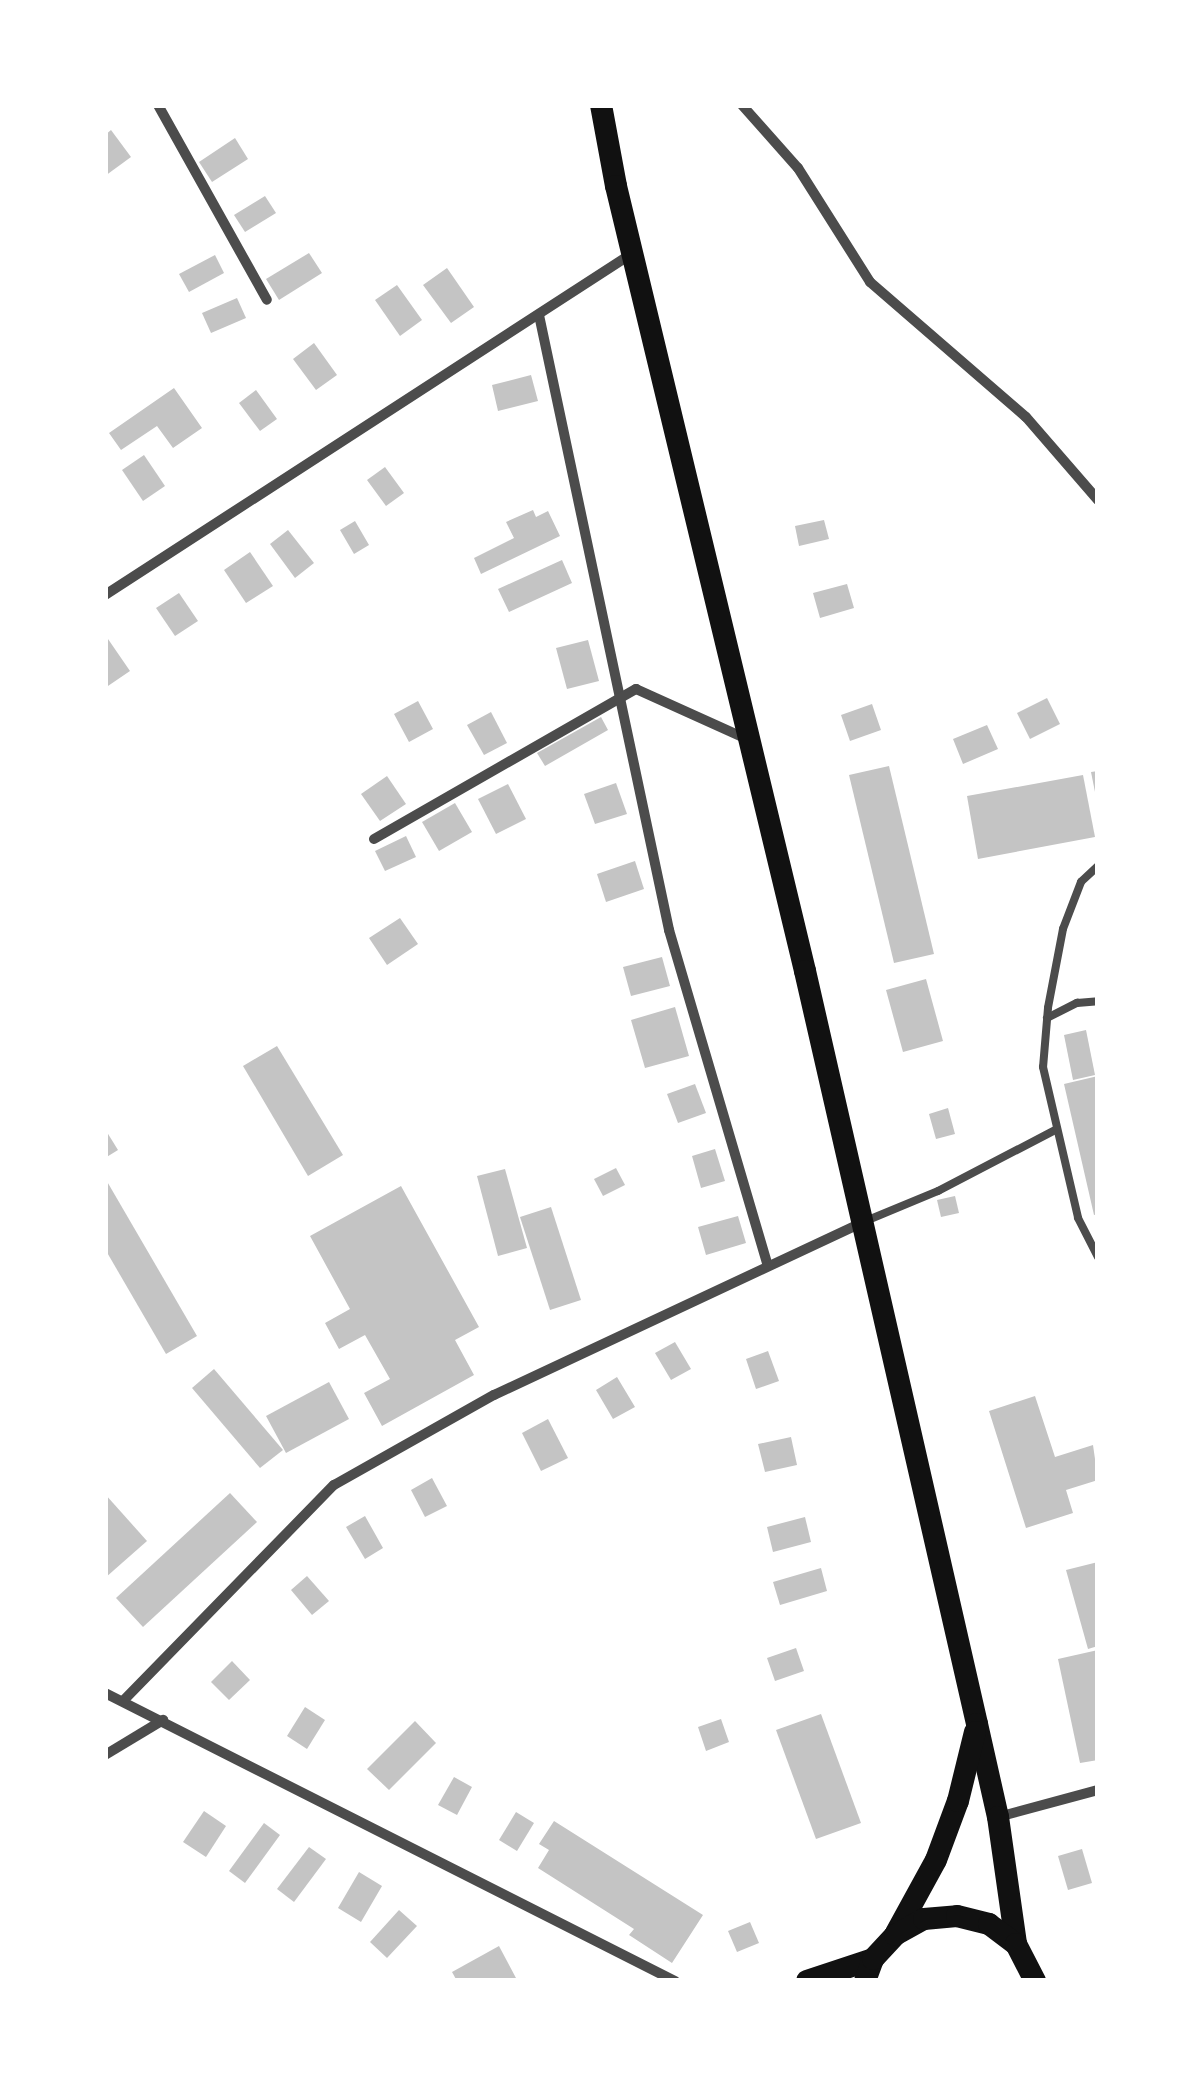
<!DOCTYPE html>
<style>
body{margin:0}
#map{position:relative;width:1203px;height:2086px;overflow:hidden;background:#fff;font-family:"IBM Plex Serif",serif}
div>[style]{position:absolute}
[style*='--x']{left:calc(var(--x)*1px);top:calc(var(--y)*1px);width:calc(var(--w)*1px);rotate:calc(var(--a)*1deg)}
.building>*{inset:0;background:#c4c4c4}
.service>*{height:8px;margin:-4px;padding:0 4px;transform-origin:4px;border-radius:4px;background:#4c4c4c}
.minor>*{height:10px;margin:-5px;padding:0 5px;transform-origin:5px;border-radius:5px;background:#4c4c4c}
.primary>*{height:22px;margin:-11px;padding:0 11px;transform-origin:11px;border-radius:11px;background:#111}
span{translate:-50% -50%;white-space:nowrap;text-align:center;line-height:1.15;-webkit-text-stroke:10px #fff;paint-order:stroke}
.frame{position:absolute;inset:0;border:108px solid #fff;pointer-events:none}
</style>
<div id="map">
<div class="building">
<div style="clip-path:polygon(111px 130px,131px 157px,105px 176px,105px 135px)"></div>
<div style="clip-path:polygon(235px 138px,248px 159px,212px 182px,199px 162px)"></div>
<div style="clip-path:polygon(265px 196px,276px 213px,245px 232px,234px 215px)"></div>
<div style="clip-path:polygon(309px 253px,322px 273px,279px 300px,266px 279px)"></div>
<div style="clip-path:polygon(215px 255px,224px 273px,189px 292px,179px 274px)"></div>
<div style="clip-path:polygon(447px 268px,474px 307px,451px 323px,423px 285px)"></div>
<div style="clip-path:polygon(397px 285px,422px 320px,400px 336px,375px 300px)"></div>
<div style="clip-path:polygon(237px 298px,246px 318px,211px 333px,202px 313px)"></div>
<div style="clip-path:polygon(314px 343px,337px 375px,316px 390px,293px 359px)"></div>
<div style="clip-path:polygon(531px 375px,538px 401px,498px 411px,492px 385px)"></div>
<div style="clip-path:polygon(174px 388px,202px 428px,173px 448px,157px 426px,121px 450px,109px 433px)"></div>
<div style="clip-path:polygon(256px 390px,277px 419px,260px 431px,239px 403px)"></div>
<div style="clip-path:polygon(144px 455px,165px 486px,143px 501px,122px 470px)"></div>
<div style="clip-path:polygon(385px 467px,404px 493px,386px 506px,367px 480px)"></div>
<div style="clip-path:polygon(533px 510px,536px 517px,548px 511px,560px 536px,481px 574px,474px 558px,514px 538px,506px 522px)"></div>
<div style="clip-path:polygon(824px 520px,829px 539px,799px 546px,795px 526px)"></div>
<div style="clip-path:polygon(355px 521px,369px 545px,354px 554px,340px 530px)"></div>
<div style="clip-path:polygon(288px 530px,314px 563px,295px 578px,270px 544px)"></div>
<div style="clip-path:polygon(250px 552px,273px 586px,246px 603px,224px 570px)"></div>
<div style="clip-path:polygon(562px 560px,572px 583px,509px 612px,498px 589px)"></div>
<div style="clip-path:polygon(847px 584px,854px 608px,820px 618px,813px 593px)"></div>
<div style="clip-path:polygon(179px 593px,198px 621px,175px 636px,156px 608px)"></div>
<div style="clip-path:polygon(108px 639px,130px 671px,105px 688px,105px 642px)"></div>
<div style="clip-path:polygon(588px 640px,599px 681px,567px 689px,556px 648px)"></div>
<div style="clip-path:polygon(1047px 698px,1060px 724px,1030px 739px,1017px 713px)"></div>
<div style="clip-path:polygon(418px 701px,433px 729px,409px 742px,394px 714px)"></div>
<div style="clip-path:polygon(872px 704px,881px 730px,850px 741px,841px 715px)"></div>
<div style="clip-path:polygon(491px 712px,507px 743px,484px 755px,467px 725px)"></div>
<div style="clip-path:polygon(601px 717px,608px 730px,545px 766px,537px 753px)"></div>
<div style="clip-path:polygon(987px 725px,998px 749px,963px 764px,953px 739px)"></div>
<div style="clip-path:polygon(889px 766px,934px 954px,894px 963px,849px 775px)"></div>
<div style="clip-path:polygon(1098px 771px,1098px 797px,1096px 797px,1091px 772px)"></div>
<div style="clip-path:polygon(1083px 775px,1095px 837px,978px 859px,967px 796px)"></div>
<div style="clip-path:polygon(387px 776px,406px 804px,380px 821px,361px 794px)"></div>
<div style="clip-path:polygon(616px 783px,627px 814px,595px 824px,584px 794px)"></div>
<div style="clip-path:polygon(508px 784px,526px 819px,496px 834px,478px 799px)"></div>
<div style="clip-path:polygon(455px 803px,472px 832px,439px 851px,422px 822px)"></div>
<div style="clip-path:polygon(406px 836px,416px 857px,385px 871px,375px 851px)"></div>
<div style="clip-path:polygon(635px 861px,644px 889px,606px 902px,597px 874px)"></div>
<div style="clip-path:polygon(400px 918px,418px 944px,387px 965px,369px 938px)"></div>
<div style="clip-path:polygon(662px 957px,670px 986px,631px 996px,623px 967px)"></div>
<div style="clip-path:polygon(926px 979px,943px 1041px,903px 1052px,886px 990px)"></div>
<div style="clip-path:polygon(675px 1007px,689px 1056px,645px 1068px,631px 1020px)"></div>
<div style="clip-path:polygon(1086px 1030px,1095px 1075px,1073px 1080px,1064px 1035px)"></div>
<div style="clip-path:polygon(277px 1046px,343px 1155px,308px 1176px,243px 1066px)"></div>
<div style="clip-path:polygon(1098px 1076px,1098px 1214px,1094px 1215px,1064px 1084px)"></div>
<div style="clip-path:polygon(695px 1084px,706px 1113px,678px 1123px,667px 1094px)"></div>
<div style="clip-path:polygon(948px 1108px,955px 1134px,936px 1139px,929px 1114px)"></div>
<div style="clip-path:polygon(105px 1129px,118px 1150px,105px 1158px)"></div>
<div style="clip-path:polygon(715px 1149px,725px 1181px,701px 1188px,692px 1156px)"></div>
<div style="clip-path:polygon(616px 1168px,625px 1185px,603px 1196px,594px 1179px)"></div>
<div style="clip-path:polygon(505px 1169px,527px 1248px,498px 1256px,477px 1176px)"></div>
<div style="clip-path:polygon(105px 1178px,197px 1336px,166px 1354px,105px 1249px)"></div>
<div style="clip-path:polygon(401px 1186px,479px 1327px,455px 1340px,474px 1375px,382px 1426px,364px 1393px,390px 1379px,365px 1335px,339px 1349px,325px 1323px,350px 1309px,310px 1236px)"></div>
<div style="clip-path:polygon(955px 1196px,959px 1213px,941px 1217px,937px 1200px)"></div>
<div style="clip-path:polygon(551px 1207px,581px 1300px,550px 1310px,520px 1217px)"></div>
<div style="clip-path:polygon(738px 1216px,746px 1243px,706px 1255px,698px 1227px)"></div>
<div style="clip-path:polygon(675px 1342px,691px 1369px,671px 1380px,655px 1353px)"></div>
<div style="clip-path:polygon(768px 1351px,779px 1381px,756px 1389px,746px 1359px)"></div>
<div style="clip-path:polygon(214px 1369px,283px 1450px,260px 1468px,192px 1388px)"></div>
<div style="clip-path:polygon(617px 1377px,635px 1407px,613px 1419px,596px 1390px)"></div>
<div style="clip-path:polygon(329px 1382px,349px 1419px,286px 1453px,266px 1416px)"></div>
<div style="clip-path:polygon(1035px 1396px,1055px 1457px,1093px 1445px,1098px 1480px,1066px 1490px,1073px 1513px,1026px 1528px,989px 1411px)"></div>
<div style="clip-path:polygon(548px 1419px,568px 1458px,541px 1471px,522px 1433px)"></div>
<div style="clip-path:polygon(791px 1437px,797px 1465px,765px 1472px,758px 1444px)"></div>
<div style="clip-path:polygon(432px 1478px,447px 1506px,425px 1517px,411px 1490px)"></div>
<div style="clip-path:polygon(230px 1493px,257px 1522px,143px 1627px,116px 1598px)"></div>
<div style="clip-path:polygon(105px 1494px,147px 1541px,105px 1578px)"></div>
<div style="clip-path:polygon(365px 1516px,383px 1548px,365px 1559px,346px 1527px)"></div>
<div style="clip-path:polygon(805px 1517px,811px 1542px,773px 1552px,767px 1527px)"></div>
<div style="clip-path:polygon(1098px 1562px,1098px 1646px,1088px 1649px,1066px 1570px)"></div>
<div style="clip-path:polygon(821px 1568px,827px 1591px,780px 1605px,773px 1582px)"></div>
<div style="clip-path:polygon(307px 1576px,329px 1601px,312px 1615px,291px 1590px)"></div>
<div style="clip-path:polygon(796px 1648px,804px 1671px,775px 1681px,767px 1658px)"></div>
<div style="clip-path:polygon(1098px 1650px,1098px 1760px,1080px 1763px,1058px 1659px)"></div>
<div style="clip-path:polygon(232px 1661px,250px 1680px,229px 1700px,211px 1682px)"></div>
<div style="clip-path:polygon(305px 1707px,325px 1720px,307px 1749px,287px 1736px)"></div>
<div style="clip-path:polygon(821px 1714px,861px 1823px,816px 1839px,776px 1730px)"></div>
<div style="clip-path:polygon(721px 1719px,729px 1742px,706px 1751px,698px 1727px)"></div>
<div style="clip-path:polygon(415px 1721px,436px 1743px,389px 1790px,367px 1769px)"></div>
<div style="clip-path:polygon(454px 1777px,472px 1787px,457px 1815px,438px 1805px)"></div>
<div style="clip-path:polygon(204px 1811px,226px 1826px,206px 1857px,183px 1842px)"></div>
<div style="clip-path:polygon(516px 1812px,534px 1823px,517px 1851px,499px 1840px)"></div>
<div style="clip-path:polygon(554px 1821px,703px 1915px,672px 1963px,629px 1935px,634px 1929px,538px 1868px,549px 1850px,539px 1844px)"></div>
<div style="clip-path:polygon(264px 1823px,280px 1835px,245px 1883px,229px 1871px)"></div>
<div style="clip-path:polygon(309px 1847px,326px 1859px,294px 1902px,277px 1889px)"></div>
<div style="clip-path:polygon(1082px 1849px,1092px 1883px,1068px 1890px,1058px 1856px)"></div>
<div style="clip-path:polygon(359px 1872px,382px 1886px,361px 1922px,338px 1908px)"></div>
<div style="clip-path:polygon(399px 1910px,417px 1926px,387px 1958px,370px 1942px)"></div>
<div style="clip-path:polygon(750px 1922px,759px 1943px,737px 1952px,728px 1931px)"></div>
<div style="clip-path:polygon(499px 1946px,516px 1978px,457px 1981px,452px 1972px)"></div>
</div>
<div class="service">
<div style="--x:1098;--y:866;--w:23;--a:137"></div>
<div style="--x:1081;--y:882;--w:50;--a:111"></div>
<div style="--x:1063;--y:929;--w:80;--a:100.8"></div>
<div style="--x:1048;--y:1008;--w:59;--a:94.8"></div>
<div style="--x:1043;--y:1067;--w:155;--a:76.9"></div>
<div style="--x:1078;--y:1218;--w:44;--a:62.9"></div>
<div style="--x:1047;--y:1018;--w:34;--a:-27"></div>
<div style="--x:1077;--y:1003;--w:21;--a:-5"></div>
<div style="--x:868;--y:1220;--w:76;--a:-22.5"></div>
<div style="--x:938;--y:1191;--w:134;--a:-27.5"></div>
</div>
<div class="minor">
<div style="--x:158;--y:105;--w:223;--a:60.8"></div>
<div style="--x:742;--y:105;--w:84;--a:48.4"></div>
<div style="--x:798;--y:168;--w:135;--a:57.7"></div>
<div style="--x:870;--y:282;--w:206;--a:40.9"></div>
<div style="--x:1026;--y:417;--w:110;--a:49.1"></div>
<div style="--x:539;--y:315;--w:629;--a:78.06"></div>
<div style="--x:669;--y:930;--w:350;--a:73.6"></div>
<div style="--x:105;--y:595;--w:627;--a:-32.95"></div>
<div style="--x:374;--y:839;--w:302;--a:-29.8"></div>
<div style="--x:636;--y:689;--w:124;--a:24.3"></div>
<div style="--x:105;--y:1693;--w:639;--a:26.81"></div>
<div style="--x:123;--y:1701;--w:302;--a:-45.7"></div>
<div style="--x:334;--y:1485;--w:184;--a:-29.4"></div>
<div style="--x:494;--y:1395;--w:405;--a:-25.1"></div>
<div style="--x:105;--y:1755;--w:68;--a:-31.1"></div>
<div style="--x:998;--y:1817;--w:104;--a:-15.1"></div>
</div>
<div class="primary">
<div style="--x:601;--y:105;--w:82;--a:79.5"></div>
<div style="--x:616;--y:186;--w:807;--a:76.46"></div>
<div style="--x:805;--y:971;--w:772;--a:77.13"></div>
<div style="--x:977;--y:1724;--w:95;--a:77.3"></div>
<div style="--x:998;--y:1817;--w:128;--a:81.9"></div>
<div style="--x:896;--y:1933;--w:83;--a:-61.3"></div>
<div style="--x:936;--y:1860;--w:63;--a:-69.6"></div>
<div style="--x:958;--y:1801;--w:71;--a:-76.2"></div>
<div style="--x:807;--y:1981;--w:70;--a:-18.4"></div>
<div style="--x:865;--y:1981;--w:23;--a:-70"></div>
<div style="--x:873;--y:1959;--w:33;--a:-47"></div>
<div style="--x:895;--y:1935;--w:33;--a:-29"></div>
<div style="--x:924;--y:1919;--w:33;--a:-5"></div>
<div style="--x:957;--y:1916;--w:33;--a:14"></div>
<div style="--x:989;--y:1924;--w:34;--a:37"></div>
<div style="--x:1016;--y:1944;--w:42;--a:62.8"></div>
</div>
<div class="frame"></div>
</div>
